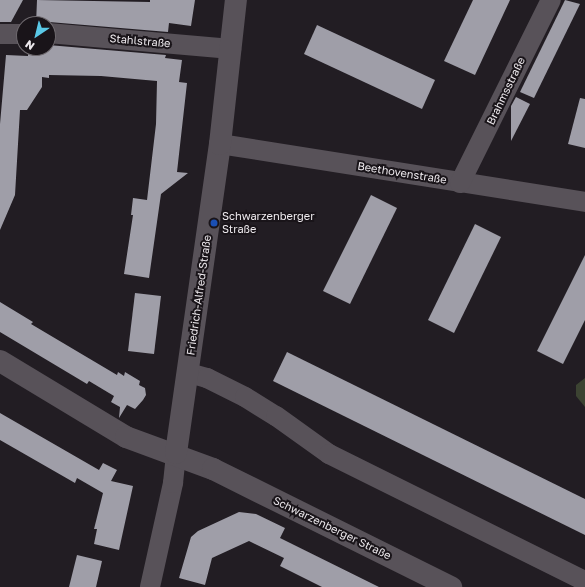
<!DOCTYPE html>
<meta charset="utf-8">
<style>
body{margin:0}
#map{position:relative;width:585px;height:587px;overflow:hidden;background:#221d23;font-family:"Golos Text",sans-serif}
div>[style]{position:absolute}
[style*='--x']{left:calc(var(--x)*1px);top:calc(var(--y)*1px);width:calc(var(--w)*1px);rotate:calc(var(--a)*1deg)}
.green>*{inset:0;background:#3c4332}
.building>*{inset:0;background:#9f9ea8}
.street>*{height:20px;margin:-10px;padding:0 10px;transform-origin:10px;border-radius:10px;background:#585259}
.secondary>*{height:22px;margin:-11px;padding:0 11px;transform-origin:11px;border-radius:11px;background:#585259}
.dots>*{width:11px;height:11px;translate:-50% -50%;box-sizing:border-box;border:2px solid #191419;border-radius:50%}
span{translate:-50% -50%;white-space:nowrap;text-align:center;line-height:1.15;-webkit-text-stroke:4px #191419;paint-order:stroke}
.street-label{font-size:11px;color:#ede9ed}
.poi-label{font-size:11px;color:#ede9ed}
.left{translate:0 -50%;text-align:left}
.north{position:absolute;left:16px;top:16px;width:40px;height:40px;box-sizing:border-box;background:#191419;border:1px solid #6e696e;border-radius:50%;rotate:215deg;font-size:11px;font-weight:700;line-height:16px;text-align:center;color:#ede9ed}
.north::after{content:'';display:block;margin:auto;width:14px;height:18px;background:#5ac8e6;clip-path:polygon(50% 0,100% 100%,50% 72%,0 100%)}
</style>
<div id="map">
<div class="green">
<div style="clip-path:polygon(585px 378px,585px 407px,576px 396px,576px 385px)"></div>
</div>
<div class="building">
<div style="clip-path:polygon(0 0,23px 0,11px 22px,0 22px)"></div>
<div style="clip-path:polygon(37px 0,150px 2px,150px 0,195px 0,191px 26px,169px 23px,168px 32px,49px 22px,36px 24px)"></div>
<div style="clip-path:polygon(473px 0,510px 0,475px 75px,444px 61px)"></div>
<div style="clip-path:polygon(565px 0,580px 4px,534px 98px,520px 92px)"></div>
<div style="clip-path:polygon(317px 25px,435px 80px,422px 109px,304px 54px)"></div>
<div style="clip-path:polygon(48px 45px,166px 55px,165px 58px,182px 60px,179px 82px,187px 83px,177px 172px,188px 173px,161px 194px,149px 278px,124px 274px,133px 215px,131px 215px,133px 198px,147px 200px,156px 124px,157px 81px,101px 76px,49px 75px,49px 78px,42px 77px,42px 87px,27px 110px,20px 110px,15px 195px,0 230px,0 124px,6px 55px,28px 56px,28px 48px,48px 48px)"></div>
<div style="clip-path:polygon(516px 97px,530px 104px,511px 141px,511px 106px)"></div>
<div style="clip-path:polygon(580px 98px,585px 99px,585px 148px,568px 144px)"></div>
<div style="clip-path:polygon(371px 195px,397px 208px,350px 304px,323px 291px)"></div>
<div style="clip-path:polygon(475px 224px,501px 237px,454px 333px,428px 320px)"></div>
<div style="clip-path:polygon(585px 255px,585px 320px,563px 364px,537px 351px)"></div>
<div style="clip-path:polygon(135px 293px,161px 296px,154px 354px,128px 351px)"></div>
<div style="clip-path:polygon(0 302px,33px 322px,31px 324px,117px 375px,118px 372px,124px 376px,125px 372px,140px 381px,139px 385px,145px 388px,146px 395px,143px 400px,135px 409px,127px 405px,119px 418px,120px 407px,111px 402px,114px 396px,89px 381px,87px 384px,0 332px)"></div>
<div style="clip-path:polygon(287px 352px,585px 499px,585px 535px,273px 381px)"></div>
<div style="clip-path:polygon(0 413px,99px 470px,103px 463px,117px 470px,111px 481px,133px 486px,119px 550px,94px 544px,97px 529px,94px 529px,103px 493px,77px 478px,75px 483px,0 440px)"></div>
<div style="clip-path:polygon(239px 512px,256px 514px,285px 528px,280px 538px,379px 587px,322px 587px,280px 566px,284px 558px,249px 541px,212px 558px,205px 585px,179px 578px,191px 537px,198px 531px)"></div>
<div style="clip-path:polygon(77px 555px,102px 561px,96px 587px,69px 587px)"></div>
</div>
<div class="street">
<div style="--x:48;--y:33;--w:184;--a:5"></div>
<div style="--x:0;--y:34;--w:24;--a:0"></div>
<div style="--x:220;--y:144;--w:370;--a:9"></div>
<div style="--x:460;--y:183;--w:204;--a:-63.6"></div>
<div style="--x:189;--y:373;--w:19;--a:16"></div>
<div style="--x:207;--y:378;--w:42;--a:26.6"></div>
<div style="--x:245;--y:397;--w:36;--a:32"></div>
<div style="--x:276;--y:416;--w:65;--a:35.6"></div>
<div style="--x:329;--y:454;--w:286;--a:26.4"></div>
<div style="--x:150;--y:587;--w:107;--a:-77.5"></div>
<div style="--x:173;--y:483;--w:30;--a:-84"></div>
</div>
<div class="secondary">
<div style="--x:0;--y:361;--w:147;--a:31.1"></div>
<div style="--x:126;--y:437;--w:93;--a:20.2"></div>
<div style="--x:213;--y:469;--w:266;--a:26.4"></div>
<div style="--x:176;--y:453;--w:312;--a:-81.9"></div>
<div style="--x:220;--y:144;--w:145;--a:-83.7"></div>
</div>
<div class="dots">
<div style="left:214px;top:223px;background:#1a4fb4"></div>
</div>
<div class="street-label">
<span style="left:140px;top:41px;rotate:5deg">Stahlstraße</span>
<span style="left:506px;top:91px;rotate:-64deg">Brahmsstraße</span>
<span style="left:402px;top:173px;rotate:9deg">Beethovenstraße</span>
<span style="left:199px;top:295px;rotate:-82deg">Friedrich-Alfred-Straße</span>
<span style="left:332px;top:528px;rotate:26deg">Schwarzenberger Straße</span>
</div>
<div class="poi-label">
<span class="left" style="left:222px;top:223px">Schwarzenberger<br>Straße</span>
</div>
<div class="north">N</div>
</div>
